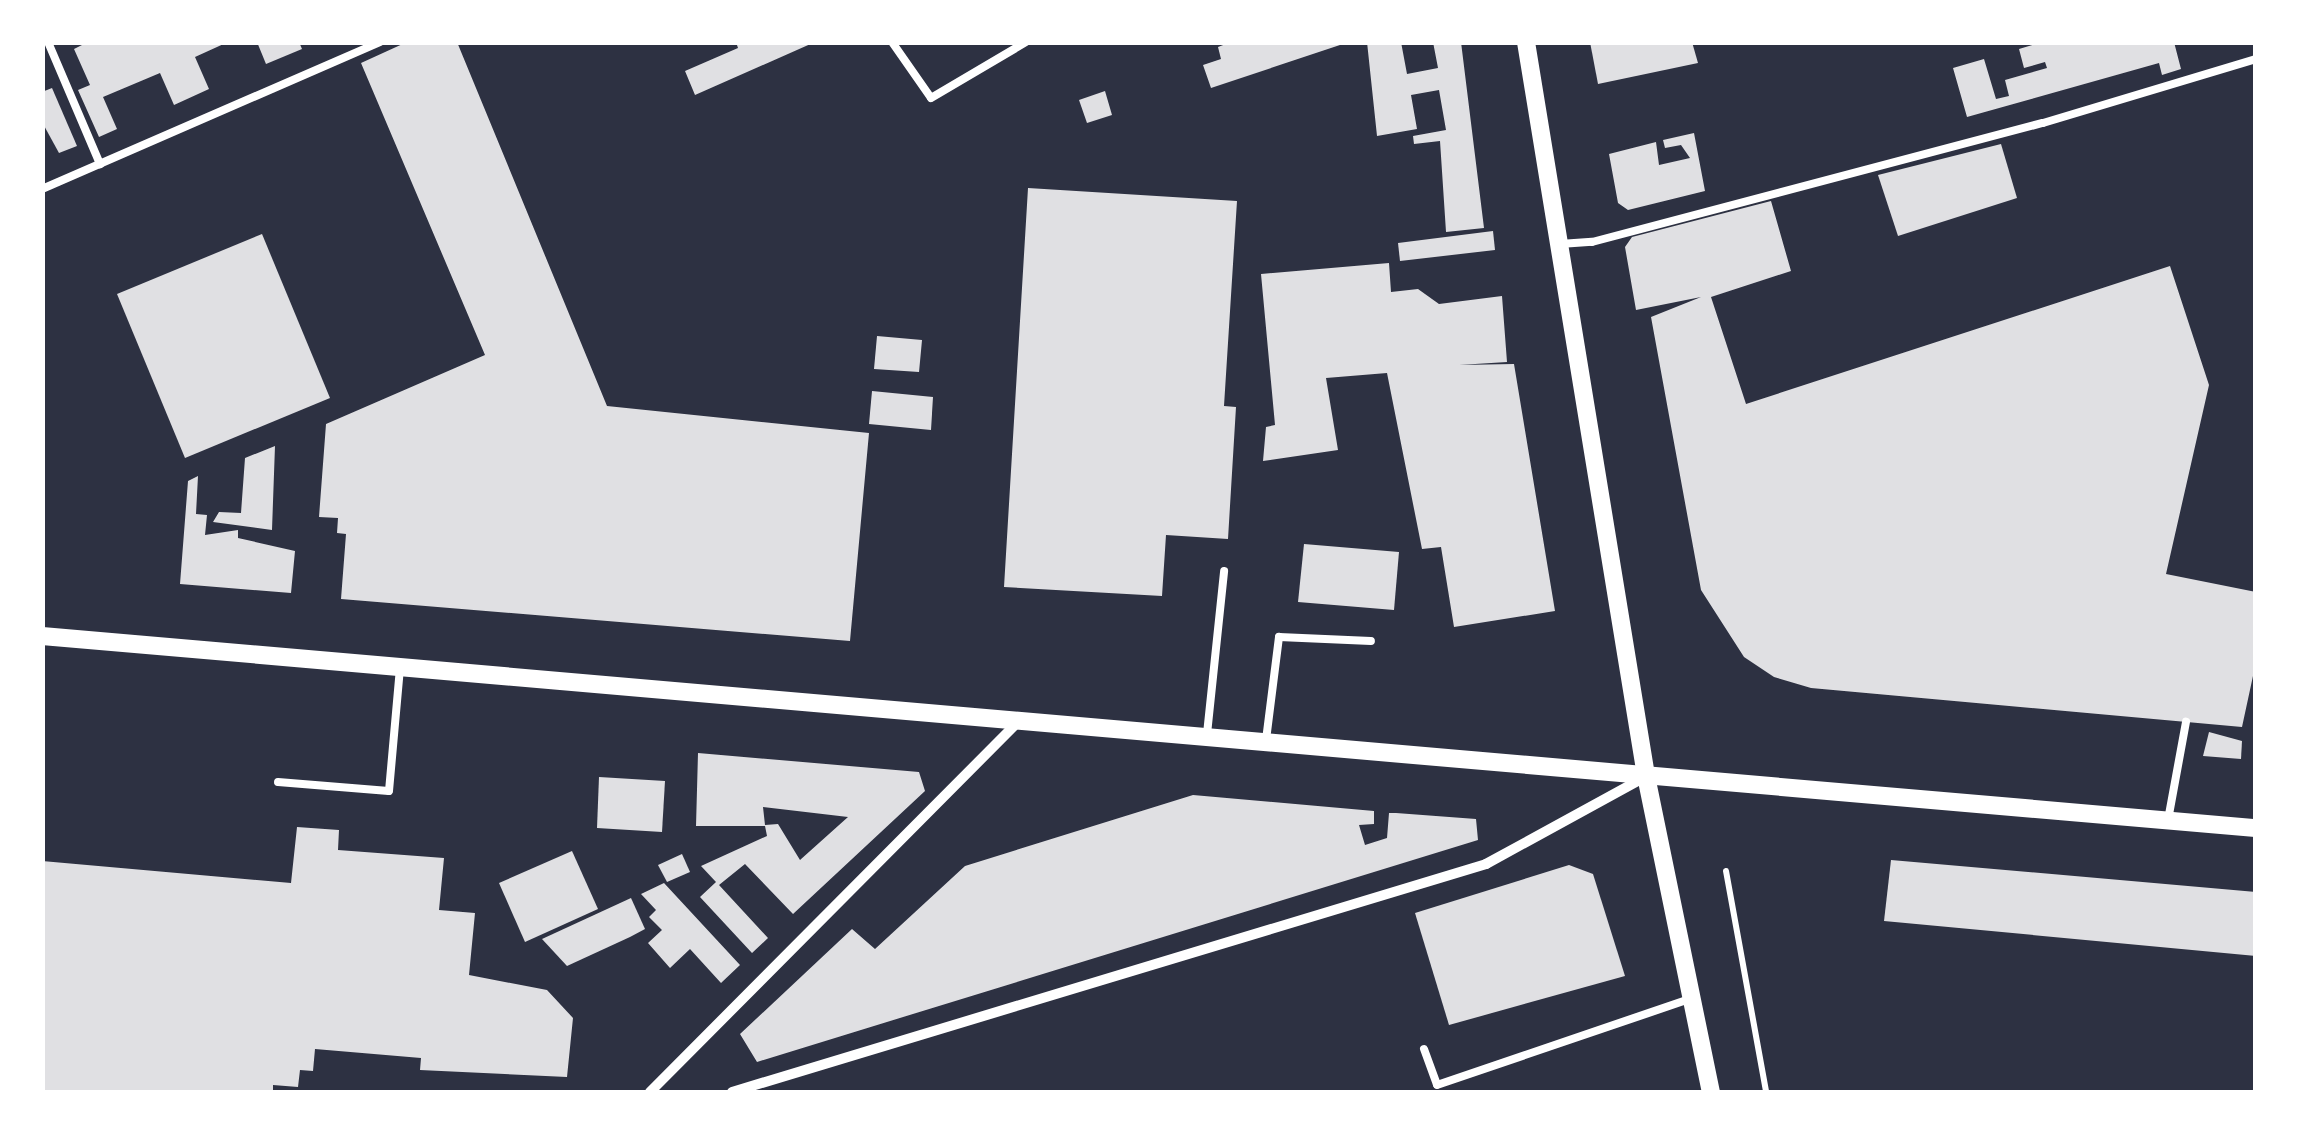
<!DOCTYPE html>
<style>
body{margin:0}
#map{position:relative;width:2298px;height:1135px;overflow:hidden;background:#2d3142;font-family:"Space Grotesk",sans-serif}
div>[style]{position:absolute}
[style*='--x']{left:calc(var(--x)*1px);top:calc(var(--y)*1px);width:calc(var(--w)*1px);rotate:calc(var(--a)*1deg)}
.building>*{inset:0;background:#e0e0e3}
.path>*{height:6px;margin:-3px;padding:0 3px;transform-origin:3px;border-radius:3px;background:#fff}
.service>*{height:8px;margin:-4px;padding:0 4px;transform-origin:4px;border-radius:4px;background:#fff}
.minor>*{height:10px;margin:-5px;padding:0 5px;transform-origin:5px;border-radius:5px;background:#fff}
.tertiary>*{height:18px;margin:-9px;padding:0 9px;transform-origin:9px;border-radius:9px;background:#fff}
span{translate:-50% -50%;white-space:nowrap;text-align:center;line-height:1.15;-webkit-text-stroke:10px #fff;paint-order:stroke}
.frame{position:absolute;inset:0;border:45px solid #fff;pointer-events:none}
</style>
<div id="map">
<div class="building">
<div style="clip-path:polygon(88px 42px,228px 42px,195px 57px,209px 89px,174px 105px,160px 73px,103px 97px,117px 129px,99px 137px,78px 90px,90px 85px,74px 49px)"></div>
<div style="clip-path:polygon(257px 42px,299px 42px,302px 49px,266px 64px)"></div>
<div style="clip-path:polygon(407px 42px,457px 42px,607px 406px,869px 433px,850px 641px,341px 599px,346px 534px,337px 533px,338px 518px,319px 517px,326px 424px,485px 355px,361px 63px)"></div>
<div style="clip-path:polygon(736px 42px,815px 42px,695px 95px,685px 71px,738px 48px)"></div>
<div style="clip-path:polygon(1231px 42px,1346px 42px,1346px 43px,1211px 88px,1203px 65px,1221px 59px,1218px 47px)"></div>
<div style="clip-path:polygon(1367px 42px,1401px 42px,1407px 74px,1438px 68px,1433px 42px,1461px 42px,1484px 228px,1446px 232px,1440px 141px,1414px 144px,1413px 136px,1446px 130px,1439px 90px,1411px 95px,1417px 129px,1377px 136px)"></div>
<div style="clip-path:polygon(1590px 42px,1692px 42px,1698px 63px,1598px 84px)"></div>
<div style="clip-path:polygon(2042px 42px,2174px 42px,2181px 69px,2162px 75px,2159px 63px,1967px 117px,1953px 68px,1984px 59px,1996px 99px,2009px 96px,2005px 80px,2047px 68px,2045px 62px,2024px 68px,2019px 49px)"></div>
<div style="clip-path:polygon(52px 88px,77px 146px,59px 153px,42px 122px,42px 92px)"></div>
<div style="clip-path:polygon(1105px 91px,1112px 115px,1087px 123px,1079px 100px)"></div>
<div style="clip-path:polygon(1694px 133px,1705px 191px,1628px 210px,1618px 203px,1609px 154px,1656px 142px,1659px 165px,1690px 158px,1681px 145px,1665px 148px,1663px 140px)"></div>
<div style="clip-path:polygon(2001px 144px,2017px 198px,1898px 236px,1878px 175px)"></div>
<div style="clip-path:polygon(1028px 188px,1237px 201px,1224px 406px,1236px 407px,1228px 539px,1166px 535px,1162px 596px,1004px 587px)"></div>
<div style="clip-path:polygon(1771px 201px,1791px 271px,1711px 297px,1746px 404px,2170px 266px,2209px 385px,2166px 574px,2256px 592px,2256px 662px,2242px 727px,1811px 688px,1774px 677px,1744px 657px,1701px 590px,1651px 317px,1701px 297px,1636px 310px,1625px 247px,1632px 237px)"></div>
<div style="clip-path:polygon(1493px 231px,1495px 250px,1400px 261px,1398px 243px)"></div>
<div style="clip-path:polygon(262px 234px,330px 398px,185px 458px,117px 294px)"></div>
<div style="clip-path:polygon(1389px 263px,1391px 292px,1418px 289px,1439px 304px,1502px 296px,1507px 362px,1459px 365px,1514px 364px,1555px 611px,1454px 627px,1441px 547px,1422px 549px,1387px 373px,1326px 378px,1338px 450px,1263px 461px,1266px 427px,1275px 425px,1261px 274px)"></div>
<div style="clip-path:polygon(877px 336px,922px 340px,919px 372px,874px 369px)"></div>
<div style="clip-path:polygon(872px 391px,933px 397px,931px 430px,869px 424px)"></div>
<div style="clip-path:polygon(275px 446px,272px 530px,213px 522px,219px 512px,241px 513px,245px 458px)"></div>
<div style="clip-path:polygon(198px 476px,196px 514px,207px 515px,205px 535px,238px 530px,238px 538px,295px 551px,291px 593px,180px 584px,188px 481px)"></div>
<div style="clip-path:polygon(1304px 544px,1399px 552px,1394px 610px,1298px 602px)"></div>
<div style="clip-path:polygon(2209px 732px,2242px 741px,2241px 759px,2203px 756px)"></div>
<div style="clip-path:polygon(evenodd,698px 753px,919px 772px,925px 791px,793px 914px,745px 864px,719px 885px,768px 938px,752px 953px,700px 897px,716px 882px,701px 866px,767px 836px,765px 826px,696px 826px,698px 753px,763px 807px,848px 817px,800px 860px,778px 824px,765px 825px,763px 807px)"></div>
<div style="clip-path:polygon(599px 777px,665px 781px,662px 832px,597px 828px)"></div>
<div style="clip-path:polygon(1193px 795px,1374px 811px,1374px 824px,1359px 825px,1365px 845px,1387px 838px,1389px 813px,1396px 813px,1476px 819px,1478px 840px,757px 1062px,740px 1034px,852px 929px,875px 949px,965px 866px)"></div>
<div style="clip-path:polygon(297px 827px,339px 830px,338px 850px,444px 858px,439px 910px,475px 913px,469px 975px,547px 990px,573px 1018px,567px 1077px,420px 1070px,421px 1058px,315px 1049px,313px 1071px,300px 1070px,298px 1087px,273px 1085px,273px 1092px,42px 1092px,42px 861px,291px 883px)"></div>
<div style="clip-path:polygon(572px 851px,598px 909px,525px 942px,499px 883px)"></div>
<div style="clip-path:polygon(682px 854px,690px 872px,667px 882px,658px 865px)"></div>
<div style="clip-path:polygon(1891px 860px,2256px 892px,2256px 956px,1884px 921px)"></div>
<div style="clip-path:polygon(1569px 865px,1593px 874px,1625px 976px,1449px 1025px,1415px 913px)"></div>
<div style="clip-path:polygon(664px 883px,740px 965px,721px 983px,690px 949px,670px 968px,648px 943px,662px 930px,649px 917px,656px 910px,641px 894px)"></div>
<div style="clip-path:polygon(631px 898px,645px 929px,630px 937px,567px 966px,542px 939px)"></div>
</div>
<div class="path">
<div style="--x:1726;--y:871;--w:225;--a:79.7"></div>
</div>
<div class="service">
<div style="--x:48;--y:42;--w:133;--a:66.9"></div>
<div style="--x:892;--y:42;--w:68;--a:55.1"></div>
<div style="--x:931;--y:98;--w:110;--a:-30.5"></div>
<div style="--x:42;--y:189;--w:369;--a:-23.5"></div>
<div style="--x:1560;--y:244;--w:32;--a:-4"></div>
<div style="--x:1592;--y:242;--w:466;--a:-14.8"></div>
<div style="--x:2043;--y:123;--w:222;--a:-16.7"></div>
<div style="--x:1207;--y:734;--w:164;--a:-84"></div>
<div style="--x:1266;--y:740;--w:104;--a:-82.8"></div>
<div style="--x:1279;--y:637;--w:92;--a:2.5"></div>
<div style="--x:278;--y:782;--w:111;--a:4.6"></div>
<div style="--x:389;--y:791;--w:123;--a:-84.9"></div>
<div style="--x:2168;--y:820;--w:100;--a:-79.6"></div>
<div style="--x:1424;--y:1049;--w:38;--a:70"></div>
<div style="--x:1437;--y:1085;--w:269;--a:-18.8"></div>
</div>
<div class="minor">
<div style="--x:650;--y:1092;--w:520;--a:-45.16"></div>
<div style="--x:732;--y:1092;--w:788;--a:-16.82"></div>
<div style="--x:1486;--y:864;--w:181;--a:-28.7"></div>
</div>
<div class="tertiary">
<div style="--x:1526;--y:42;--w:744;--a:80.71"></div>
<div style="--x:1646;--y:776;--w:323;--a:78.4"></div>
<div style="--x:42;--y:636;--w:2222;--a:4.96"></div>
</div>
<div class="frame"></div>
</div>
